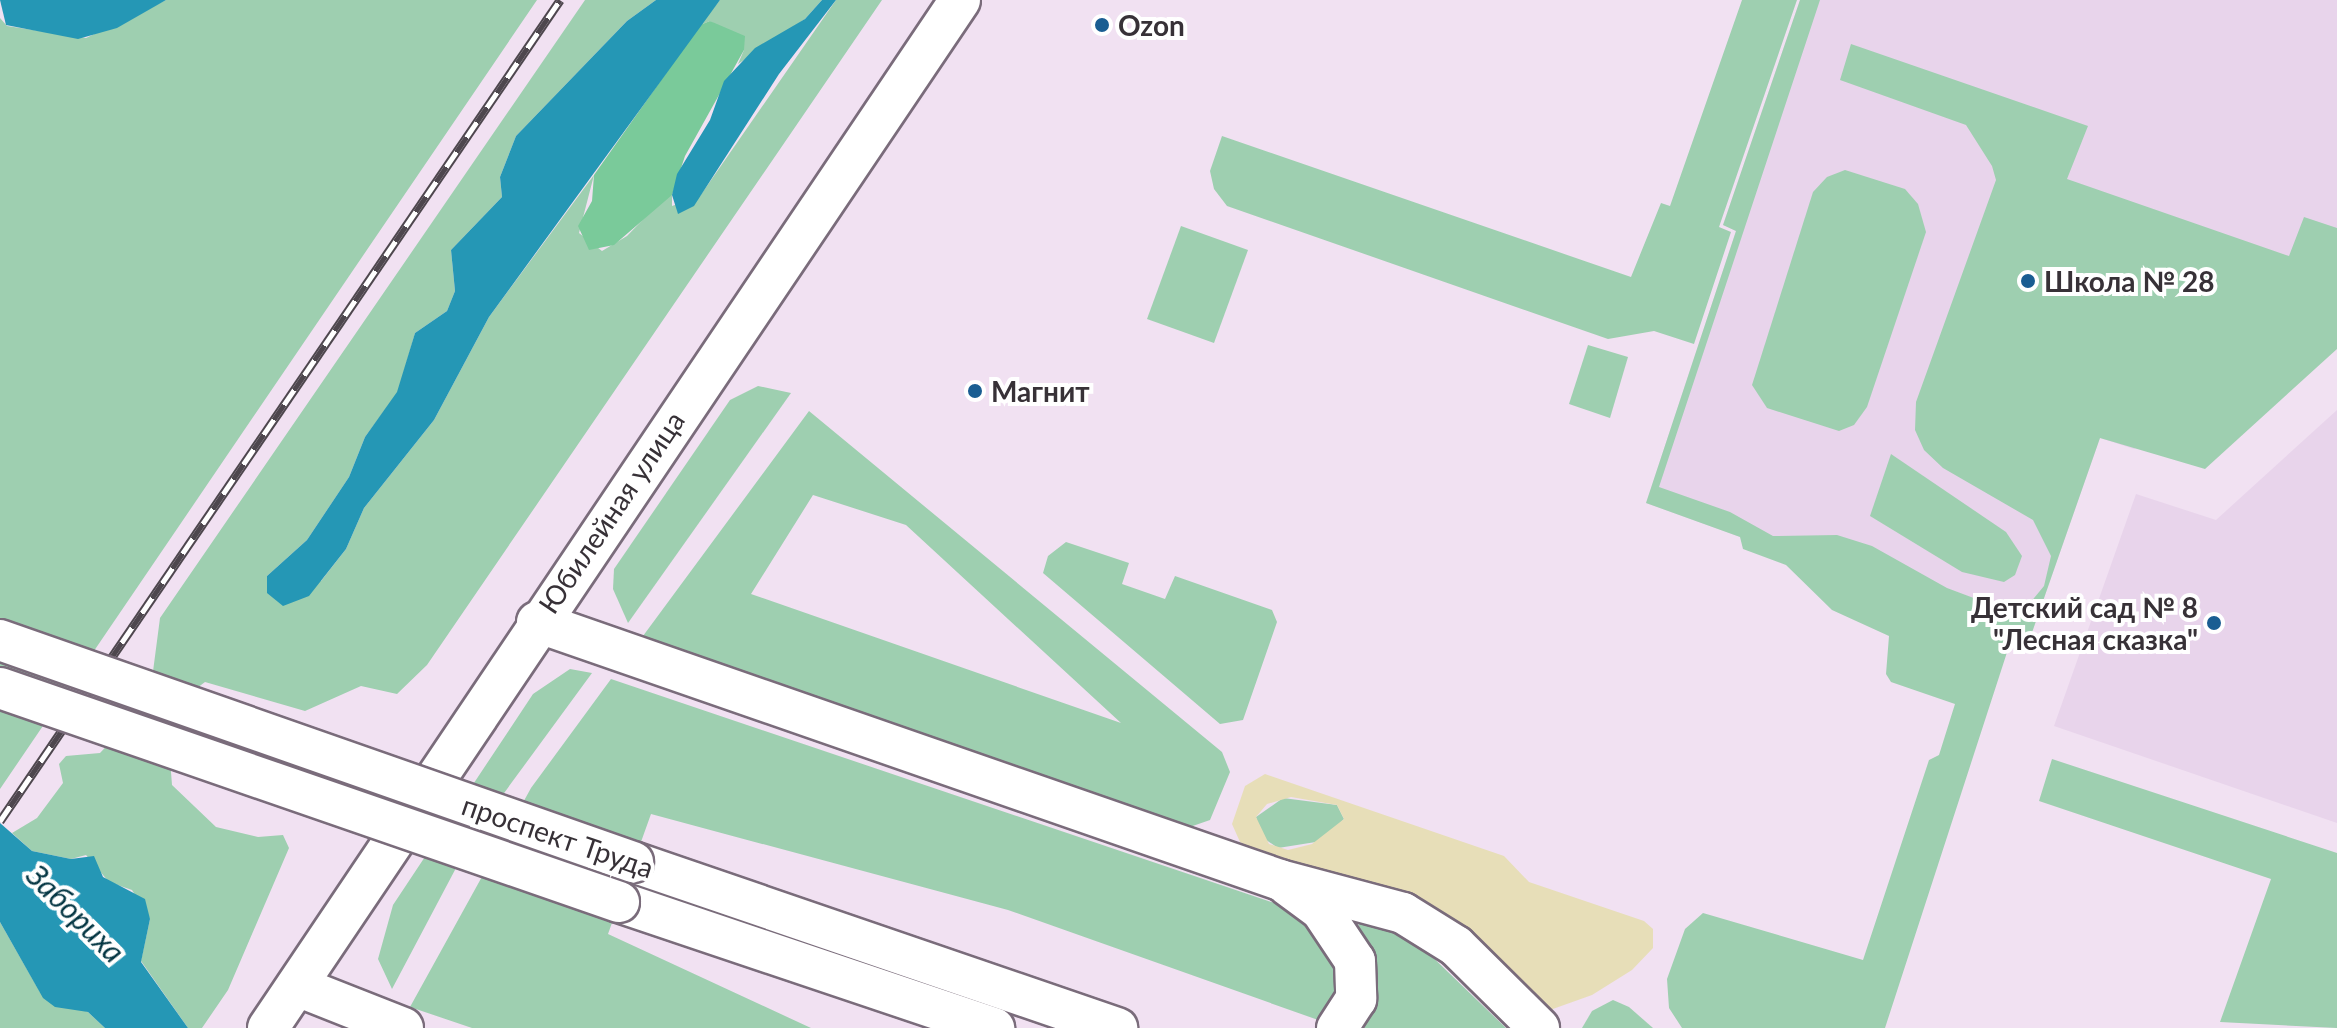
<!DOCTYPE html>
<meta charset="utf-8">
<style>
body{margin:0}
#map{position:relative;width:2337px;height:1028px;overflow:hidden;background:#f1e1f2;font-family:Lato,sans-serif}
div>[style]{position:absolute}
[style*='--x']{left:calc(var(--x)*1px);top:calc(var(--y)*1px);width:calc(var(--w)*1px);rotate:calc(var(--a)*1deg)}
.built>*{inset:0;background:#e8d4eb}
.green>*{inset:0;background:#9ecfb0}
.forest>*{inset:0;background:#7aca9a}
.sand>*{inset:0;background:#e7deb8}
.water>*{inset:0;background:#2597b5}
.roads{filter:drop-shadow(2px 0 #7a6c7b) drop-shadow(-2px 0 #7a6c7b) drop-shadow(0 2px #7a6c7b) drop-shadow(0 -2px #7a6c7b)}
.major>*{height:40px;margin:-20px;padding:0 20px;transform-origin:20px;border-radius:20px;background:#fff}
.rail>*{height:9px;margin-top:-4.5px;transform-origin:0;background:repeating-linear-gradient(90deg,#fff 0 18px,#4e474e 0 36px);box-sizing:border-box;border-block:2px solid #4e474e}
.bridges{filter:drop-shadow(2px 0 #7a6c7b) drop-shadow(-2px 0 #7a6c7b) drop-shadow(0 2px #7a6c7b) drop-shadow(0 -2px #7a6c7b)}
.major-bridge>*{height:40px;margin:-20px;padding:0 20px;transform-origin:20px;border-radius:20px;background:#fff}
.dots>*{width:22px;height:22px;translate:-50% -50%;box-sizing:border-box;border:4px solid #fff;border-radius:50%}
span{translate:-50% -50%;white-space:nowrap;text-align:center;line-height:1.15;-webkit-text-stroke:8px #fff;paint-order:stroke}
.poi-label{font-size:28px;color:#373137;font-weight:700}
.left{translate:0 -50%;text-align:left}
.right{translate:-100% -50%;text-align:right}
.street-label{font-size:28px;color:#373137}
.water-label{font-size:30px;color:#033542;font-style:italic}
</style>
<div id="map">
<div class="built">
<div style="clip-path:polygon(1800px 0,2337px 0,2337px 332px,2134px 449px,2100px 438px,2029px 641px,1646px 503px,1736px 231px,1723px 225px)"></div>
<div style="clip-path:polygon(2337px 410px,2337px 823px,2054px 726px,2136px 494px,2216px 520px)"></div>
</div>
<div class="green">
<div style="clip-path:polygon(166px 0,537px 0,0 789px,0 18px,7px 26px,86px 38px)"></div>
<div style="clip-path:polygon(585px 0,656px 0,627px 21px,516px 136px,500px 177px,502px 197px,451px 250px,455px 291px,447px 311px,415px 333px,398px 392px,365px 437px,349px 477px,307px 540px,267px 576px,321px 581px,346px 549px,364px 508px,434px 420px,489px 317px,594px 175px,579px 233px,602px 251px,627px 236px,663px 199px,672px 195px,672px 206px,700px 196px,836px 0,882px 0,427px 665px,397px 694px,361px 686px,305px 711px,205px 682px,185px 697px,168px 733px,172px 785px,216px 827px,258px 837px,283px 835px,289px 848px,228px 990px,202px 1028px,188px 1028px,141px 961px,150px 919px,132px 890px,109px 882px,86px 855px,71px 859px,32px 851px,12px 833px,37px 818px,63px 783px,59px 764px,66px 756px,100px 753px,115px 737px,152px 679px,160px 618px)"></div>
<div style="clip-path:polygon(720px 0,822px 0,805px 19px,738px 64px,744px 50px,732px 34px,710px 21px,700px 25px)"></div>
<div style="clip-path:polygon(1742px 0,1797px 0,1719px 227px,1731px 232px,1694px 344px,1654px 331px,1608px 339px,1227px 206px,1214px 189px,1210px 171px,1222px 136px,1631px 277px,1661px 203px,1670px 206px)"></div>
<div style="clip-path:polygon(1800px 0,1820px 0,1659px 487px,1730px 512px,1773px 536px,1837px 535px,1872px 546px,1947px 588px,1995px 606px,2029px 604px,2044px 586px,2051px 556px,2033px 520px,1943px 468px,1924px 450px,1915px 430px,1916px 402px,1996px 180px,1992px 166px,1966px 125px,1840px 80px,1851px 44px,2088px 126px,2067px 179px,2289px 256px,2304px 217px,2337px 228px,2337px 349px,2205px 469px,2100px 438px,2029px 641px,2012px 637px,1885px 1028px,1682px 1028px,1669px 1008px,1667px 979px,1685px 929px,1703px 913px,1863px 960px,1929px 760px,1939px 755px,1955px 704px,1891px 682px,1886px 674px,1889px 636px,1832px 610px,1786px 565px,1743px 549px,1740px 537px,1646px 503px,1736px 231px,1723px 225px)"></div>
<div style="clip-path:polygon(1845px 170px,1905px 189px,1918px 204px,1926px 232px,1867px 407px,1854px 425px,1839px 431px,1767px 408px,1752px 385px,1813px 192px,1827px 177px)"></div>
<div style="clip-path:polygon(1181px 226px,1248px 250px,1214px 343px,1147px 319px)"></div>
<div style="clip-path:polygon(1588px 345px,1628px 357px,1610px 418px,1569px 404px)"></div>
<div style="clip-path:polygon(758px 386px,791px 393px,628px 623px,613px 589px,614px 569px,730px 400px)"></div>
<div style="clip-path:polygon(evenodd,809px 411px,1222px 752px,1230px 772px,1210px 820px,1184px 829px,643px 636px,809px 411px,813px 495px,906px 525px,1121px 723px,751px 594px,813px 495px)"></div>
<div style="clip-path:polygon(1891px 454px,2006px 532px,2022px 556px,2015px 575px,2004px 582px,1962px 572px,1870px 516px)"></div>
<div style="clip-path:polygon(1066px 542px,1129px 563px,1122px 584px,1165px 599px,1175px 576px,1272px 610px,1277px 622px,1243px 720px,1220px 724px,1043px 573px,1048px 556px)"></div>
<div style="clip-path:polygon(570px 669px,592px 673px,474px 834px,392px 989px,378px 959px,393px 905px,533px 694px)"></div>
<div style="clip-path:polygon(611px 679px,1289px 908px,1312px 921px,1347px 981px,1321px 1021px,1008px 910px,651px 814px,608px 934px,811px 1028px,472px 1028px,410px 1007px,531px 788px)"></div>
<div style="clip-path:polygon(2052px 759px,2337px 853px,2337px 1028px,2220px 1022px,2271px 879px,2039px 801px)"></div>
<div style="clip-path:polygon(1283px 798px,1337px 805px,1344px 819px,1322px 841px,1278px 848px,1262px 837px,1256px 817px)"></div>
<div style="clip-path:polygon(1364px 921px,1419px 944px,1506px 1028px,1353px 1028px,1366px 952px,1358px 923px)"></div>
<div style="clip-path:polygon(0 922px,40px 992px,88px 1012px,105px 1028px,0 1028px)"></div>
<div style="clip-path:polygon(1613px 1000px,1629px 1007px,1653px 1028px,1582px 1028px,1592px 1011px)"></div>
</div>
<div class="forest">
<div style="clip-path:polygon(710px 21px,745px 36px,744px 50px,685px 156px,672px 195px,614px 245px,589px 250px,578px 226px,592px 201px,594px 175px,700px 25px)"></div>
</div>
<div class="sand">
<div style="clip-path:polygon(evenodd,1265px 774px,1504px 856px,1529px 882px,1644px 921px,1653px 929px,1653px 948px,1632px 970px,1592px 995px,1550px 1010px,1535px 1007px,1240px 842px,1232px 824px,1245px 786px,1265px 774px,1291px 797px,1337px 805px,1344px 819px,1312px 844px,1288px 850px,1269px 844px,1256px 817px,1267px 804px,1291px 797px)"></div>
</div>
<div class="water">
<div style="clip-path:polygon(0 0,166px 0,117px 28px,78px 39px,6px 25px)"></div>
<div style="clip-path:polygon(656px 0,720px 0,489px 317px,434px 420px,364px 508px,346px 549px,309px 596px,283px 606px,267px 593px,267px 576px,307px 540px,349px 477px,365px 437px,397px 392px,415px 333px,447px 311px,455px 291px,451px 250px,502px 197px,500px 177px,516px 136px,627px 21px)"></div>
<div style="clip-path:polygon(822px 0,836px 0,779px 74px,694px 206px,678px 214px,672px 195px,677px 174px,710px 120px,724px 81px,755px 48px,805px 19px)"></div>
<div style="clip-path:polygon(0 823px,32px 851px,71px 859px,94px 856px,103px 877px,145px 899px,150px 919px,141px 962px,188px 1028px,105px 1028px,88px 1012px,55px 1007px,43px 998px,0 922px)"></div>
</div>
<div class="roads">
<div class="major">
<div style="--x:537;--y:622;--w:787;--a:19.15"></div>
<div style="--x:1280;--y:880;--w:127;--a:15"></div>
<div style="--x:1403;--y:913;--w:62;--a:31.9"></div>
<div style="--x:1456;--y:946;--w:117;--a:44.7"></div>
<div style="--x:633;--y:862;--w:512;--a:18.93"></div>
<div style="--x:1287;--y:885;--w:42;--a:36.3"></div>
<div style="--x:1321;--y:910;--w:61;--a:56.3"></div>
<div style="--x:1355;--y:961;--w:38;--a:88"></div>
<div style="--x:1356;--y:999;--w:35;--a:123"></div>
<div style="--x:619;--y:902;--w:396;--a:18.6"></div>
<div style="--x:297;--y:986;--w:114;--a:21.6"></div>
<div style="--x:268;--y:1028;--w:1239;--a:-56.05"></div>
</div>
</div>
<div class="rail">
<div style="--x:0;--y:821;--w:994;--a:-55.7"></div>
</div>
<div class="bridges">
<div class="major-bridge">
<div style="--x:0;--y:640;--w:671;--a:19.33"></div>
<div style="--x:0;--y:688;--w:655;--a:19.07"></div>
</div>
</div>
<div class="dots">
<div style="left:1102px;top:25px;background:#1a5d92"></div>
<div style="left:2028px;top:281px;background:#1a5d92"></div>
<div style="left:975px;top:391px;background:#1a5d92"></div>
<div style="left:2214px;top:623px;background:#1a5d92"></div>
</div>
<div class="poi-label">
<span class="left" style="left:1118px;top:25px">Ozon</span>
<span class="left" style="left:2044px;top:281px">Школа № 28</span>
<span class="left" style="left:991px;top:391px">Магнит</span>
<span class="right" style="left:2198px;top:623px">Детский сад № 8<br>"Лесная сказка"</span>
</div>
<div class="street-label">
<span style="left:611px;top:512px;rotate:-56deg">Юбилейная улица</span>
<span style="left:558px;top:836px;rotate:19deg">проспект Труда</span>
</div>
<div class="water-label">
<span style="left:76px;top:913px;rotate:45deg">Забориха</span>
</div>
</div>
